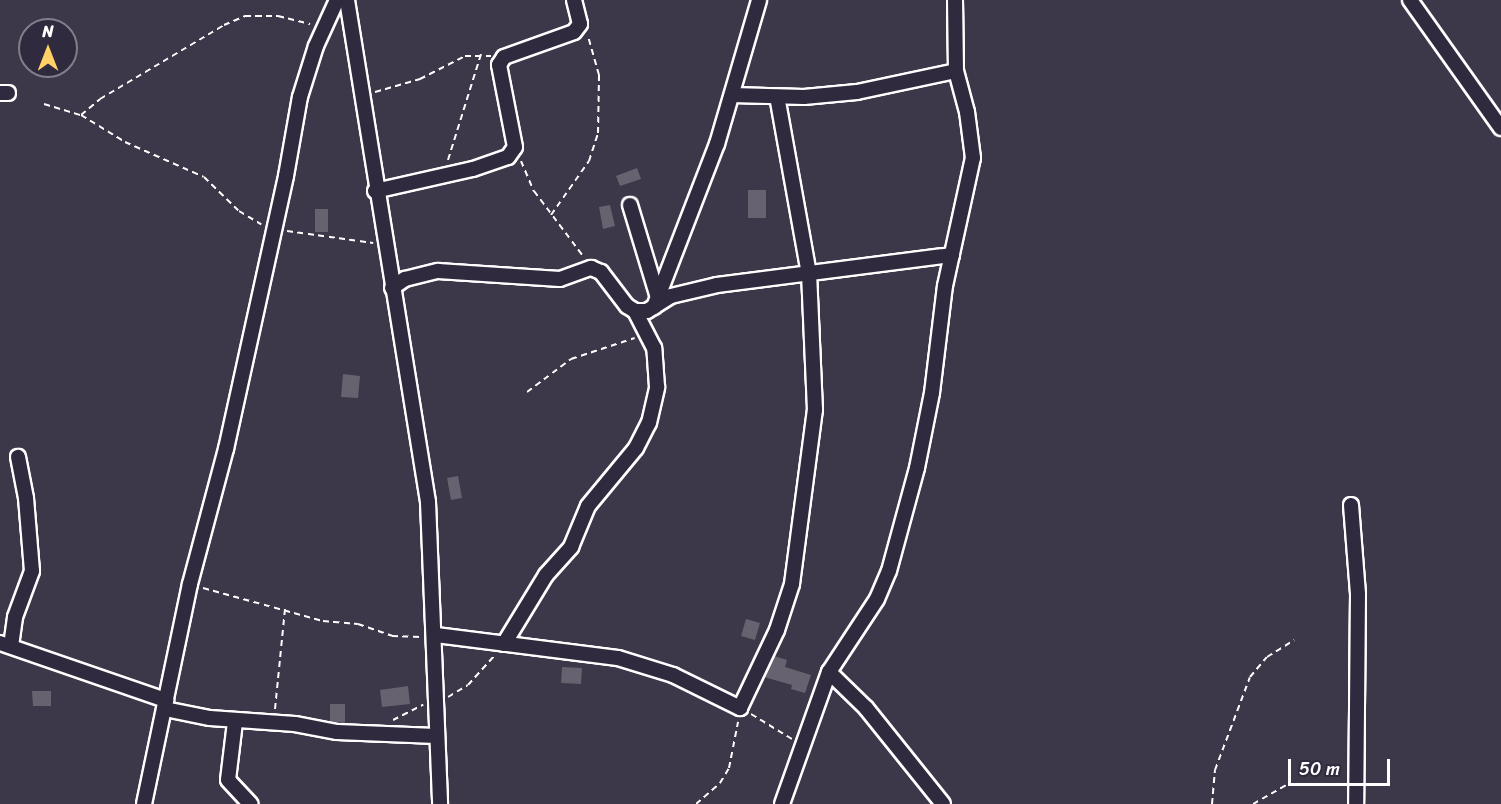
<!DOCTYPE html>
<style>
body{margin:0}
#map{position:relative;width:1501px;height:804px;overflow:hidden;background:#3c3749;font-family:Sriracha,sans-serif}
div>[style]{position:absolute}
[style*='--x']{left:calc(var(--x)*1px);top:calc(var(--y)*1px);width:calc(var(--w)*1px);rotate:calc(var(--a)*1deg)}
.building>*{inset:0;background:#666270}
.path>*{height:2px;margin-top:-1px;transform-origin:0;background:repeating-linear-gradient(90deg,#fff 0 6px,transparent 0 10.5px)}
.roads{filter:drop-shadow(2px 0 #fff) drop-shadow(-2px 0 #fff) drop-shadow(0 2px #fff) drop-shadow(0 -2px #fff)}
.street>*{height:14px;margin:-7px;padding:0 7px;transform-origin:7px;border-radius:7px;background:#2f2a3d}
span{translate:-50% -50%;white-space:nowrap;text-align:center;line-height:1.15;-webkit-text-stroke:5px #2f2a3d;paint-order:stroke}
.north{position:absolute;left:18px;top:18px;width:60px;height:60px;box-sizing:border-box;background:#2f2a3d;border:2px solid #827f8b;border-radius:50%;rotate:0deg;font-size:16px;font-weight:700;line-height:24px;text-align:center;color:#fff}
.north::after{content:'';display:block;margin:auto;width:21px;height:27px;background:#ffd166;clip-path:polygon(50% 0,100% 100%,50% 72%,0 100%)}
.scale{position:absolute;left:1288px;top:759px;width:102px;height:27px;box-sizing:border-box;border:3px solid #fff;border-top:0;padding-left:8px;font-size:18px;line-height:21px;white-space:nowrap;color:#fff;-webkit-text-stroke:4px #2f2a3d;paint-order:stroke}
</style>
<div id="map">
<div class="building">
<div style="clip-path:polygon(637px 168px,641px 179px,620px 186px,616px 176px)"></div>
<div style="clip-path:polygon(748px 190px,766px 190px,766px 218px,748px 218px)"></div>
<div style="clip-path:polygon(610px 205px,615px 226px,603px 229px,599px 207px)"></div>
<div style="clip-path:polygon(315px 209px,328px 209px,328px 232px,315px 232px)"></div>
<div style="clip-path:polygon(343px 374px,360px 376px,358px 398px,341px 397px)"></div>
<div style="clip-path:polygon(458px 476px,462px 498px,451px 500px,447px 478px)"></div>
<div style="clip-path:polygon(746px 619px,760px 623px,755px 640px,741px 636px)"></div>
<div style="clip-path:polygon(774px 656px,787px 660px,785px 667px,811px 675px,805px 693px,791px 689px,792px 685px,764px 677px)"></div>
<div style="clip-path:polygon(562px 667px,582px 668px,581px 684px,561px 683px)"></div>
<div style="clip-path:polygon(408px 686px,410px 704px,382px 707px,380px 690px)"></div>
<div style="clip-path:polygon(32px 691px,51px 691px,51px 706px,33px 706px)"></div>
<div style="clip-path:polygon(330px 704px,345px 704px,345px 723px,330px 722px)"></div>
</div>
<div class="path">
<div style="--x:375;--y:92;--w:47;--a:-16.1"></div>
<div style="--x:420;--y:79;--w:51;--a:-27.1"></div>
<div style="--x:465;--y:56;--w:26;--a:0"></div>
<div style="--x:44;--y:104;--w:39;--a:17"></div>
<div style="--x:81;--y:115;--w:52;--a:31.5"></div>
<div style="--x:125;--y:142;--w:86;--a:23.9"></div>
<div style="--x:204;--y:177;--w:49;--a:44.2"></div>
<div style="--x:239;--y:211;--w:26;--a:31"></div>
<div style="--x:81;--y:115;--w:25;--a:-40"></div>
<div style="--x:100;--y:99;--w:144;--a:-30.8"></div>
<div style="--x:224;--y:25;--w:23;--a:-23"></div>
<div style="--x:245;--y:16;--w:33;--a:0"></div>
<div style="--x:278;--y:16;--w:33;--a:14"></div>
<div style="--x:448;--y:160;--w:111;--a:-72.7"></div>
<div style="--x:521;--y:161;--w:33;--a:67"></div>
<div style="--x:534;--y:191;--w:81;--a:53"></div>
<div style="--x:551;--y:215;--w:66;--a:-54.9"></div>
<div style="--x:589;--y:161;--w:29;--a:-72"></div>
<div style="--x:598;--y:133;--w:58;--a:-89"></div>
<div style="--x:599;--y:75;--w:41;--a:-105.8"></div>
<div style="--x:287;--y:231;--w:87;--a:7.9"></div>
<div style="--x:527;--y:392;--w:55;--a:-36.9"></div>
<div style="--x:571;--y:359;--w:67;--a:-18.2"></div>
<div style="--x:203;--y:588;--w:124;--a:15.4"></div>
<div style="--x:323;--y:621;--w:35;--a:5"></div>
<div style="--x:358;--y:624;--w:36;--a:19"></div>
<div style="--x:392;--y:636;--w:29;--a:2"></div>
<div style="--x:448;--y:697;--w:23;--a:-31"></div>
<div style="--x:468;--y:685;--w:40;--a:-48"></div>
<div style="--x:275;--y:709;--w:101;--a:-84.3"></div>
<div style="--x:751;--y:714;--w:48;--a:31.4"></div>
<div style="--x:393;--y:720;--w:34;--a:-27"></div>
<div style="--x:696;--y:804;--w:32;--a:-41"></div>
<div style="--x:720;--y:783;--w:17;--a:-59"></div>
<div style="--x:729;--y:768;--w:47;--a:-78.9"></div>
<div style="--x:1212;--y:804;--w:34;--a:-85"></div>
<div style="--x:1215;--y:770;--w:99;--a:-69.4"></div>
<div style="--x:1250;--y:677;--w:26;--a:-50"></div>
<div style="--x:1267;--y:657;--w:32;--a:-32"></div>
<div style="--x:1253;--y:804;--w:40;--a:-29.7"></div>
</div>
<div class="roads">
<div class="street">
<div style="--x:347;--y:0;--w:508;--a:80.83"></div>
<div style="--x:428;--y:502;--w:302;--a:87.7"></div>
<div style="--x:1410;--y:0;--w:157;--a:54.6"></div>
<div style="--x:0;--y:93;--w:8;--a:0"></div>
<div style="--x:732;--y:95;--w:72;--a:1.6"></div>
<div style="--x:804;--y:97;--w:53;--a:-5.4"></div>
<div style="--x:857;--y:92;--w:101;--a:-12"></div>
<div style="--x:375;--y:191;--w:100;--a:-12.7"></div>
<div style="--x:473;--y:169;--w:37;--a:-19"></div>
<div style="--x:508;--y:157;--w:12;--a:-55"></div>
<div style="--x:515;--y:147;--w:84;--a:-101"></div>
<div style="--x:499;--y:65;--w:9;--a:-58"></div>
<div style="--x:504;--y:57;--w:74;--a:-19.7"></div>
<div style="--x:574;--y:32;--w:10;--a:-53"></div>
<div style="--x:580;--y:24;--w:25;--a:-104"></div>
<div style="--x:630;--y:205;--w:97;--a:73.2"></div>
<div style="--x:392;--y:288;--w:16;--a:-35"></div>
<div style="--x:405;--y:279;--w:34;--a:-14"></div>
<div style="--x:438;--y:271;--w:122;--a:3.8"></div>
<div style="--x:560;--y:279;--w:33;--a:-20"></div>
<div style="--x:591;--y:268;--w:11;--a:22"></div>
<div style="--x:601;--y:272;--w:43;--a:52.6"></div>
<div style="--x:627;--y:306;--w:9;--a:32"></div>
<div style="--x:635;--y:311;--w:12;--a:0"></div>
<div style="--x:647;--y:311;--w:28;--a:-32"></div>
<div style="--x:671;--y:296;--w:47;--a:-13.4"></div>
<div style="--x:717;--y:285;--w:237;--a:-7.3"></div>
<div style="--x:654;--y:307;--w:175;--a:-68.9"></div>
<div style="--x:717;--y:144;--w:150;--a:-73.7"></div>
<div style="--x:1351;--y:505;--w:89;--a:85.5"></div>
<div style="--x:1358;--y:594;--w:210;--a:90.5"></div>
<div style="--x:436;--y:635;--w:183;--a:7.2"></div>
<div style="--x:618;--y:658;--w:58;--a:17.2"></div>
<div style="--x:673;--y:675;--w:75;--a:26.2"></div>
<div style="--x:740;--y:708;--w:86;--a:-64.6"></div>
<div style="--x:777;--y:630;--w:48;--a:-71.9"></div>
<div style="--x:792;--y:584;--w:176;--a:-82.5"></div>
<div style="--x:815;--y:410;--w:136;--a:-92.5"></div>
<div style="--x:809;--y:274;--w:180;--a:-100.2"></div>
<div style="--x:0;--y:643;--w:176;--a:19"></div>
<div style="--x:504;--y:644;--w:81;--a:-58.7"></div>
<div style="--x:546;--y:575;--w:38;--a:-48"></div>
<div style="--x:571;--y:547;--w:44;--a:-67.5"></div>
<div style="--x:588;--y:506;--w:75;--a:-50.4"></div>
<div style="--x:636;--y:448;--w:28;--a:-63"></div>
<div style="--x:649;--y:423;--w:37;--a:-77"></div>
<div style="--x:657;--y:387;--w:39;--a:-94"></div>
<div style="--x:654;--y:348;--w:42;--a:-117.2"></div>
<div style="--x:11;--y:646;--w:29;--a:-82"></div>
<div style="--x:15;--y:617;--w:49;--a:-69.7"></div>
<div style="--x:32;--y:571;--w:73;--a:-94.7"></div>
<div style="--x:26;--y:498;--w:42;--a:-101"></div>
<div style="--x:829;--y:672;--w:52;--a:44.2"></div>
<div style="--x:866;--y:708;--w:123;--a:51.3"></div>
<div style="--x:165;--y:709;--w:46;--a:11.3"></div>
<div style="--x:210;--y:718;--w:85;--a:4"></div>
<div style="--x:295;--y:724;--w:43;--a:10.8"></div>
<div style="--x:337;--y:732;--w:99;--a:2.3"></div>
<div style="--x:235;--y:722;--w:58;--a:96.9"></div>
<div style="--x:228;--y:780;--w:33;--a:47"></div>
<div style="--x:144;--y:804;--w:225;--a:-78.2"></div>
<div style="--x:190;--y:584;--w:140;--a:-75.1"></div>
<div style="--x:226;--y:449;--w:280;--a:-77.6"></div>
<div style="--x:286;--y:176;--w:80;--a:-80"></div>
<div style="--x:300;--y:97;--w:53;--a:-72.6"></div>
<div style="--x:316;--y:46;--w:51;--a:-65.5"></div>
<div style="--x:782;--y:804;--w:140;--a:-70.4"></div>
<div style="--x:829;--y:672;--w:87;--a:-56.7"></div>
<div style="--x:877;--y:599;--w:30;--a:-67"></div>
<div style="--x:889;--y:571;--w:107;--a:-74.8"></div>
<div style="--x:917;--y:468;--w:76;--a:-78.7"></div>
<div style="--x:932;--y:393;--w:108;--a:-83.1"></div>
<div style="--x:945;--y:286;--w:131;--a:-77.7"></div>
<div style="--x:973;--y:158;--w:46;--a:-97.4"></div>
<div style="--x:967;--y:112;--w:42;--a:-105"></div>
<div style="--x:956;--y:71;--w:71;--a:-90.8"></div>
</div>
</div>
<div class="north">N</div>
<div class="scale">50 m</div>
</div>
